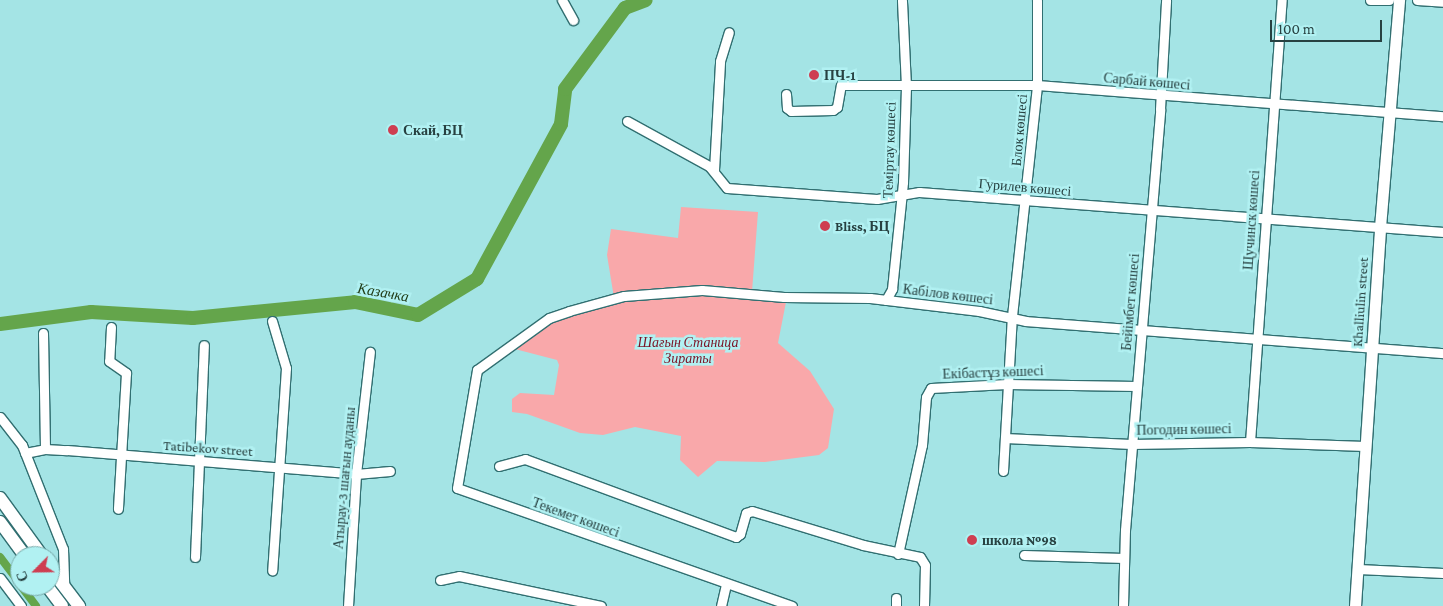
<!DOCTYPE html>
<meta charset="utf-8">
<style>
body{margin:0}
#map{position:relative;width:1443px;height:606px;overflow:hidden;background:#a4e4e5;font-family:"Crimson Pro",serif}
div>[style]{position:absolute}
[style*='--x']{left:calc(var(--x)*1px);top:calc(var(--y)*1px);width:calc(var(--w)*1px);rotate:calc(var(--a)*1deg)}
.green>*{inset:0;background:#f9a8aa}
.canal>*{height:8px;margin:-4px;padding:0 4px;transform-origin:4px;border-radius:4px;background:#64a54b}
.river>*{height:14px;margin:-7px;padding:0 7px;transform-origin:7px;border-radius:7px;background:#64a54b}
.roads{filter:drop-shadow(1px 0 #316f71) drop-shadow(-1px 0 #316f71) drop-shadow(0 1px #316f71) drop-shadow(0 -1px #316f71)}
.minor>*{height:9px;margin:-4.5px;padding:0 4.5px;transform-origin:4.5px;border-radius:4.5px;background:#fff}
.secondary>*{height:11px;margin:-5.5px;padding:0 5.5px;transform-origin:5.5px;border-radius:5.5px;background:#fff}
.primary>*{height:12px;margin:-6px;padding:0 6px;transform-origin:6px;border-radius:6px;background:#fff}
.dots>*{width:14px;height:14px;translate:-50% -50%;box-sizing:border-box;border:2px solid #b1f1f2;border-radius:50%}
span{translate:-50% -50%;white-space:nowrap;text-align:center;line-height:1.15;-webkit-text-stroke:5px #b1f1f2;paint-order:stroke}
.poi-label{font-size:14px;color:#274141;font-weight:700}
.left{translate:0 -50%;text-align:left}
.street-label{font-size:14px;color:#274141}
.park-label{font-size:14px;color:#7b1426;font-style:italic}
.water-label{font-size:15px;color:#1f3a15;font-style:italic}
.north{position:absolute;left:10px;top:546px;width:50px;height:50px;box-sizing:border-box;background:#b1f1f2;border:1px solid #7aabab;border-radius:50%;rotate:247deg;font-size:14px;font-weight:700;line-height:20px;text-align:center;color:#274141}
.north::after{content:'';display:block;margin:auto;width:18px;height:22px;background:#ce3e51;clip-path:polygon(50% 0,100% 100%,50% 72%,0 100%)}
.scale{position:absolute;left:1270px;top:20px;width:112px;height:22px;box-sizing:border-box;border:2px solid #274141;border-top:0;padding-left:6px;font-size:15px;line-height:18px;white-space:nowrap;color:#274141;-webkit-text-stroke:4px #b1f1f2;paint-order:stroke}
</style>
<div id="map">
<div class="green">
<div style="clip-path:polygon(681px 207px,758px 212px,752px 292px,754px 296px,786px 302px,778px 343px,810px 371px,834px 409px,828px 448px,819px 455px,765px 462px,717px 461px,698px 477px,680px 460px,681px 436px,635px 427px,603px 435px,580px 433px,527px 414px,512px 412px,512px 399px,520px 393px,554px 395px,559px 365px,557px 360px,511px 348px,557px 319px,615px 304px,607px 255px,611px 229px,678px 238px)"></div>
</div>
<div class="canal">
<div style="--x:0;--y:557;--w:34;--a:53"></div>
<div style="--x:21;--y:586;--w:25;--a:53"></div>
</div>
<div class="river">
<div style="--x:0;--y:324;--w:92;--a:-7.5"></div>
<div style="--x:91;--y:312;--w:102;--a:3.4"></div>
<div style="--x:193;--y:318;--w:163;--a:-5.6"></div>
<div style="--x:355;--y:302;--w:64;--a:11.7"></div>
<div style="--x:418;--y:315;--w:69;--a:-31.4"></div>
<div style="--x:477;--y:279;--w:176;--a:-61.5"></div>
<div style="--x:561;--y:124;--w:35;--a:-83"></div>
<div style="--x:565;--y:89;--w:101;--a:-53.5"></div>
<div style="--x:625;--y:8;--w:22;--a:-21"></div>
</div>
<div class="roads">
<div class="minor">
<div style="--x:562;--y:0;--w:23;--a:61"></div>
<div style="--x:1370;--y:0;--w:19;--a:0"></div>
<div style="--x:1417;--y:0;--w:26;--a:4"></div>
<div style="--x:786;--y:94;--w:14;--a:86"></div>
<div style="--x:787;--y:108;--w:5;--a:37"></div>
<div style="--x:791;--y:111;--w:42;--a:-1.4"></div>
<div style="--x:833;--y:110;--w:5;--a:-37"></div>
<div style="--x:837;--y:107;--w:22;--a:-80"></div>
<div style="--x:841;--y:85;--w:196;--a:0"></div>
<div style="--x:1037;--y:85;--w:407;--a:4.4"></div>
<div style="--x:627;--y:121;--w:94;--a:28.8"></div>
<div style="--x:709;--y:166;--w:28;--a:51"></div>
<div style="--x:727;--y:188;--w:150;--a:4.2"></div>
<div style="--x:877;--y:199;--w:43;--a:-9.5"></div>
<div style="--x:919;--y:192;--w:526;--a:4.37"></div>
<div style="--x:714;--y:170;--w:109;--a:-86.8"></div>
<div style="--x:720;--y:61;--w:30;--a:-73"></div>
<div style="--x:886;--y:300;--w:13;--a:-61"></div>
<div style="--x:892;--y:289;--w:108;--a:-84.1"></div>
<div style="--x:903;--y:182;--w:96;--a:-88.2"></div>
<div style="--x:906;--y:86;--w:86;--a:-92.7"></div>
<div style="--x:272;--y:321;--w:49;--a:73.4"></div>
<div style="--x:286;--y:368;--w:203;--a:93.9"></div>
<div style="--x:111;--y:327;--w:34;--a:93"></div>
<div style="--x:109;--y:361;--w:21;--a:35"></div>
<div style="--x:126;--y:373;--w:136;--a:93.4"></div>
<div style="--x:43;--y:333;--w:116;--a:89"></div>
<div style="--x:0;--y:417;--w:36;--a:52"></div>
<div style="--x:22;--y:445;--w:112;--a:68.5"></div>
<div style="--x:63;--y:549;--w:38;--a:88"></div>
<div style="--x:1005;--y:438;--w:126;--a:2.7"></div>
<div style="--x:1131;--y:444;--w:119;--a:-1"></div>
<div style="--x:1250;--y:442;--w:115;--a:2"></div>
<div style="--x:1250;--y:442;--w:443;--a:-85.9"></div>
<div style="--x:25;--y:453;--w:20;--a:-11"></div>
<div style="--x:45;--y:449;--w:22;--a:3"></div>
<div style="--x:67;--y:450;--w:290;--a:4.7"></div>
<div style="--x:356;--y:474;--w:34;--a:-5"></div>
<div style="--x:499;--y:466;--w:27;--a:-15"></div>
<div style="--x:525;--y:459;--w:225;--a:20.3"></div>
<div style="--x:736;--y:537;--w:5;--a:-37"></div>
<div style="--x:740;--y:534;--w:22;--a:-74"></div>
<div style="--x:746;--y:513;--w:6;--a:-18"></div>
<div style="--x:752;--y:511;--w:116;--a:17"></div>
<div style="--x:863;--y:545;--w:58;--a:11.9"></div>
<div style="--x:920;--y:557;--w:9;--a:58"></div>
<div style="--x:925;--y:565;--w:41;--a:91.4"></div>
<div style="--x:1003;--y:471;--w:155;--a:-86.7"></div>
<div style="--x:1012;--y:316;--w:232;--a:-83.8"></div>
<div style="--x:1037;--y:85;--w:85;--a:-90"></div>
<div style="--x:898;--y:554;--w:112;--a:-77.6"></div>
<div style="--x:922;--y:445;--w:48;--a:-85.2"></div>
<div style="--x:926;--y:397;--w:10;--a:-61"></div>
<div style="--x:931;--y:388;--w:76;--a:-3"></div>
<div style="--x:1007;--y:384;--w:129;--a:0.9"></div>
<div style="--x:1024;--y:555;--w:100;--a:1.7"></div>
<div style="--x:195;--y:557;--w:212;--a:-87.6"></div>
<div style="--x:1358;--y:569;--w:85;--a:2.7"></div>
<div style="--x:0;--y:578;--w:35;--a:53"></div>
<div style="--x:440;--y:580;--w:19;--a:-12"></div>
<div style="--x:459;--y:576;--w:145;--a:11.9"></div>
<div style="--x:348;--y:606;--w:132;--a:-86.5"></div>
<div style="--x:356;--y:474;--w:123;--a:-83.5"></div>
<div style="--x:721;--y:606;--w:23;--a:-77"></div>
<div style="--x:792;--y:606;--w:355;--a:-160.6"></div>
<div style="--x:457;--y:488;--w:120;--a:-80.4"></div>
<div style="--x:477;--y:370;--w:89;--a:-35.8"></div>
<div style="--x:549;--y:318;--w:21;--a:-19"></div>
<div style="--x:569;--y:311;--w:57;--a:-15.3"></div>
<div style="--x:624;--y:296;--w:78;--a:-4.4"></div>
<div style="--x:702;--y:290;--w:82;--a:4.9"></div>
<div style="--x:784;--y:297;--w:86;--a:0.7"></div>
<div style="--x:870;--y:298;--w:110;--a:6.8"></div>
<div style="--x:979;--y:311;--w:48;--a:12"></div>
<div style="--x:1026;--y:321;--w:418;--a:4.4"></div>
<div style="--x:896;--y:606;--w:8;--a:-90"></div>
<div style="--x:1123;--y:606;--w:76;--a:-88.5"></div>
<div style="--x:1125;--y:530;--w:422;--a:-85.2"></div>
<div style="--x:1160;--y:109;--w:109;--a:-86.8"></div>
</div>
<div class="secondary">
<div style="--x:1355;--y:606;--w:380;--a:-86.2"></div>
<div style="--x:1380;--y:227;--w:228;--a:-85.2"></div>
</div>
<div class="primary">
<div style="--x:0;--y:498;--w:72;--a:54.1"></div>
<div style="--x:0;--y:522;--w:42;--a:53.7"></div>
<div style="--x:50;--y:568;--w:48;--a:52.7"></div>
<div style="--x:47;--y:586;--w:25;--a:53"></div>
</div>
</div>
<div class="dots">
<div style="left:814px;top:75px;background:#ce3e51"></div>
<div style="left:393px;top:130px;background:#ce3e51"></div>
<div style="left:825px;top:226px;background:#ce3e51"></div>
<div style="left:972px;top:540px;background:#ce3e51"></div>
</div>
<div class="poi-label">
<span class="left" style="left:824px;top:75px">ПЧ-1</span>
<span class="left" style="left:403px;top:130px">Скай, БЦ</span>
<span class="left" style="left:835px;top:226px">Bliss, БЦ</span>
<span class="left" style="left:982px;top:540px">школа №98</span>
</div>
<div class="street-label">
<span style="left:1147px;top:81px;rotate:5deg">Сарбай көшесі</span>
<span style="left:1019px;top:130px;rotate:-85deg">Блок көшесі</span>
<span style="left:889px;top:150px;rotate:-88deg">Теміртау көшесі</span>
<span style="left:1025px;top:187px;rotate:5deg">Гурилев көшесі</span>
<span style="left:1251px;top:220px;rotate:-86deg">Щучинск көшесі</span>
<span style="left:948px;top:294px;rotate:7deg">Кабілов көшесі</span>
<span style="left:1130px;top:302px;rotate:-85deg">Бейімбет көшесі</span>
<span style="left:1360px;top:302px;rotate:-86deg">Khalliulin street</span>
<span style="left:993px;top:372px;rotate:-2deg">Екібастұз көшесі</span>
<span style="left:1184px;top:429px;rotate:-1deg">Погодин көшесі</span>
<span style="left:208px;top:448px;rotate:4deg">Tatibekov street</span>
<span style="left:344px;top:478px;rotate:-85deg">Атырау-3 шағын ауданы</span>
<span style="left:576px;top:517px;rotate:20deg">Текемет көшесі</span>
</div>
<div class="park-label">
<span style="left:688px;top:350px">Шағын Станица<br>Зираты</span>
</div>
<div class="water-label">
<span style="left:383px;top:293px;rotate:10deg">Казачка</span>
</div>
<div class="north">С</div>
<div class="scale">100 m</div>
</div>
